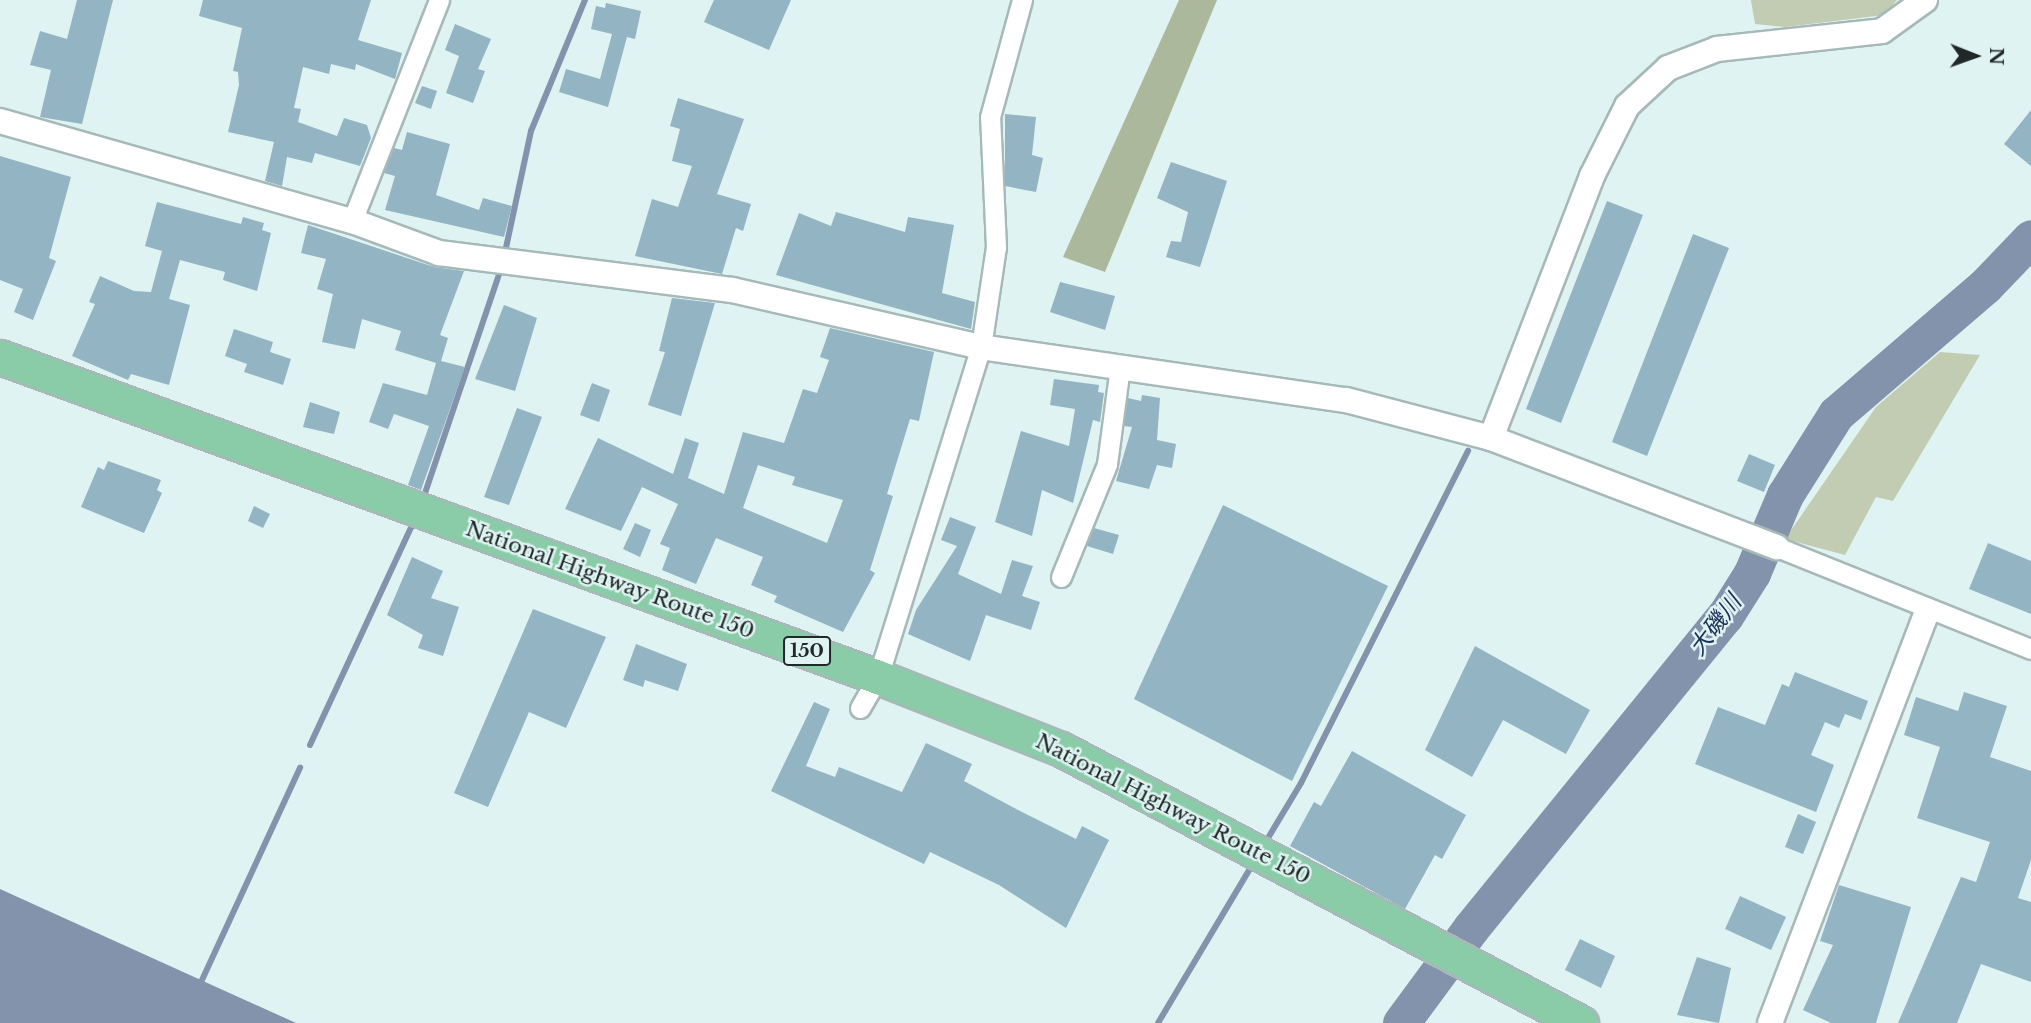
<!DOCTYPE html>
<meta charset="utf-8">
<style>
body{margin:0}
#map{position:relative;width:2031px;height:1023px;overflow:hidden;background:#dff3f2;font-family:"Libre Baskerville","Noto Sans JP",serif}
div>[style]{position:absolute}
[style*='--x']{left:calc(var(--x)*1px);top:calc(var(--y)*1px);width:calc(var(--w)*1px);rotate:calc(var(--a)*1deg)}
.green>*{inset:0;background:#c1ccb3}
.forest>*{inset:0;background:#abb89b}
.water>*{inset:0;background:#8393ac}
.stream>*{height:6px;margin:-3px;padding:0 3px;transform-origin:3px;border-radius:3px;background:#8393ac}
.river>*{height:37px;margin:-18.5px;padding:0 18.5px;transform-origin:18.5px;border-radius:18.5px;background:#8393ac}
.building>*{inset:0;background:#93b4c3}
.roads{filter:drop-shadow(2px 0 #a6b9b8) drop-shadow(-2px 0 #a6b9b8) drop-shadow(0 2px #a6b9b8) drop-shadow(0 -2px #a6b9b8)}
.minor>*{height:19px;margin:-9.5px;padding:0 9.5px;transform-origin:9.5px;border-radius:9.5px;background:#fff}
.tertiary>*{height:24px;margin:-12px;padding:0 12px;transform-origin:12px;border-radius:12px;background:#fff}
.trunk>*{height:33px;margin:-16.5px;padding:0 16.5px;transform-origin:16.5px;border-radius:16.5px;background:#8acba8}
span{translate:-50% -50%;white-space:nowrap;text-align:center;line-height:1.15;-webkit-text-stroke:5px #dff3f2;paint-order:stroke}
.shield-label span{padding:2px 5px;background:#dff3f2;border:2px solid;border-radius:5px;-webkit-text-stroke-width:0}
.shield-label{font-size:19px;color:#212828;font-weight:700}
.street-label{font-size:21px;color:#212828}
.water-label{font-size:23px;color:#1a3156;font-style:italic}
.north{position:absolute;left:1940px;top:21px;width:70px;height:70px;-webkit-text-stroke:5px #dff3f2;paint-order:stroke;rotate:91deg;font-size:19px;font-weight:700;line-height:28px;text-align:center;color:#212828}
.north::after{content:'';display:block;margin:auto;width:24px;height:32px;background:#212828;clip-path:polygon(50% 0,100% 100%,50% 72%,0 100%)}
</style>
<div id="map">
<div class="green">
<div style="clip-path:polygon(1751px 0,1897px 0,1884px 15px,1786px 27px,1755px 24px)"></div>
<div style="clip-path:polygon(1940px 352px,1980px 355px,1893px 501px,1876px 497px,1845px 555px,1785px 539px,1876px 407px)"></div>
</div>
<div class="forest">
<div style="clip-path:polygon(1179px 0,1217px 0,1105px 272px,1063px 257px)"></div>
</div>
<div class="water">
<div style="clip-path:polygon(0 889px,296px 1023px,0 1023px)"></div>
</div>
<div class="stream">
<div style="--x:504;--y:257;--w:129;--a:-77.9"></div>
<div style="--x:531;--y:131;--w:142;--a:-67.6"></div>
<div style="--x:423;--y:499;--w:244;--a:-71.3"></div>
<div style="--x:310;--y:745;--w:249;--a:-65.1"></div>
<div style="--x:1265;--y:843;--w:70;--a:-59"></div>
<div style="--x:1301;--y:783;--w:372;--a:-63.3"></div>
<div style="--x:202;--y:980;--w:234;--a:-65.2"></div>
<div style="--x:1158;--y:1023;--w:187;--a:-59.2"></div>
</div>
<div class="river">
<div style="--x:1401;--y:1023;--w:118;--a:-53.6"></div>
<div style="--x:1471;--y:928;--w:402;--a:-50.9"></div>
<div style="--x:1725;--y:616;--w:51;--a:-57.9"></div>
<div style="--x:1752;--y:573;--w:85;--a:-67.1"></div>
<div style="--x:1785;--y:495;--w:96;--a:-57.8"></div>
<div style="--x:1836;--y:414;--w:196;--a:-40.7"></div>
<div style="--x:1985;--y:286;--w:66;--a:-46.2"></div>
</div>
<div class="building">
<div style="clip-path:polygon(77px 0,113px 0,82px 124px,40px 117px,51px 70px,30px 65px,40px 31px,67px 39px)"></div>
<div style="clip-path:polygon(203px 0,371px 0,358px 40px,402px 53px,395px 79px,356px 64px,355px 70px,331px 64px,329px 74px,303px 67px,294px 108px,301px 109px,298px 122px,337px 136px,344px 118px,367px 125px,371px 138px,360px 166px,315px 153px,312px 163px,287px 157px,282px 186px,265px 181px,274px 142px,228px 132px,239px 85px,238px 72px,233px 71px,242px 28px,199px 16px)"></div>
<div style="clip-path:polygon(714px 0,791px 0,769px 50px,704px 22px)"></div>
<div style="clip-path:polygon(606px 3px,641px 11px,635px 39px,627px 37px,608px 107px,559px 92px,566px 69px,600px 79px,612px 34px,591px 29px,596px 6px,605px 8px)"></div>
<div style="clip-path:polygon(455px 24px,491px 39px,478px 69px,485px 71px,473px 103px,446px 93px,459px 56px,445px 50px)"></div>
<div style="clip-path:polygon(422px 86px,437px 91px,431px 109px,415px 103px)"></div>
<div style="clip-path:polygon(678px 98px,744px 119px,717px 194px,751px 204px,743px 231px,736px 228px,722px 274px,635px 256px,652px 199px,678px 207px,692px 166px,672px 161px,680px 129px,670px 126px)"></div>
<div style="clip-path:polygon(2031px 110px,2031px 166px,2004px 144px)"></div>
<div style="clip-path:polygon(1005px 114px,1036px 117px,1032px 155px,1043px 158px,1036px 192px,1005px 186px)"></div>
<div style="clip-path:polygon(407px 132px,450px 144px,436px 195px,479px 210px,483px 198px,512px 206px,504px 237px,385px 210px,395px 176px,384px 173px,394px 148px,402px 150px)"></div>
<div style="clip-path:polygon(0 156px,71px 177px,49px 258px,56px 261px,33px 320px,14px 312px,23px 289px,0 280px)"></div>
<div style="clip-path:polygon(1171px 162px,1227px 181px,1200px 267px,1166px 257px,1171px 241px,1181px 242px,1188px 212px,1157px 198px)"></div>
<div style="clip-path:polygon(1607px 201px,1643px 215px,1561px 423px,1526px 409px)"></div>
<div style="clip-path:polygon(157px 202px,241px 224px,243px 217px,264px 223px,262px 230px,271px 233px,257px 291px,223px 280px,225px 272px,180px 260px,169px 299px,190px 305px,169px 385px,131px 374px,128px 380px,72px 356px,95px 304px,89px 302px,100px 276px,134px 291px,151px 292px,162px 251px,145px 246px)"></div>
<div style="clip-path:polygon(836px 212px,905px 232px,908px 217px,954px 225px,942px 293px,975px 302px,971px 329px,776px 275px,799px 213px,831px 226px)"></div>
<div style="clip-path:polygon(308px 225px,434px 267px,464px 271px,440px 335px,448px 338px,441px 361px,465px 367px,421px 490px,408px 485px,429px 426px,394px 414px,388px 429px,369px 422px,383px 383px,427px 395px,436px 363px,395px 350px,401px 331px,362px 319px,355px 349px,322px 342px,333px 294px,317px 289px,326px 259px,301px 253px)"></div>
<div style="clip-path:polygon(1693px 234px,1729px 248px,1647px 456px,1612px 442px)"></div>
<div style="clip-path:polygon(1060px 282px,1115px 296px,1105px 330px,1050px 312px)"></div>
<div style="clip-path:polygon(672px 298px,715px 303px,681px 416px,648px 405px,665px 352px,659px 351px)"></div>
<div style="clip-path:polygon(504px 305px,537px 318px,515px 391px,475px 379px)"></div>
<div style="clip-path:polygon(evenodd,830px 328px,934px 352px,919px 421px,910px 419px,887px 494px,893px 496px,870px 570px,875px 573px,843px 632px,774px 602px,777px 596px,751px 585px,763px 557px,716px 538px,696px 584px,662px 570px,670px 548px,660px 544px,678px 504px,642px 487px,621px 531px,565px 509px,598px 438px,673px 474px,685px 438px,699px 443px,688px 478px,724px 494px,743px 432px,784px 443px,803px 389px,817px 393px,829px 360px,820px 357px,830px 328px,758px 465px,795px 477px,792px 485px,843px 500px,827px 543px,743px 508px,758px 465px)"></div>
<div style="clip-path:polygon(234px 329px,273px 342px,270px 352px,291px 359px,283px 385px,244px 372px,247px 364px,225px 356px)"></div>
<div style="clip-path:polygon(1054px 379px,1099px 385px,1098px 392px,1104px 393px,1100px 422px,1093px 420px,1073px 503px,1042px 490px,1032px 536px,995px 522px,1021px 431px,1069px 446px,1075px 409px,1050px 405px)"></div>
<div style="clip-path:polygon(592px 383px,610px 390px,599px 422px,580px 415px)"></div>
<div style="clip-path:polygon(1142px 395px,1160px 398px,1157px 440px,1176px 444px,1172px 468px,1157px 465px,1149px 489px,1116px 481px,1132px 427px,1124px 426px,1128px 398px,1141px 401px)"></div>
<div style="clip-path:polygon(310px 402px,340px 412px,334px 434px,303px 427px)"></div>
<div style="clip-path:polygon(517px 408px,542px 417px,509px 505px,484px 497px)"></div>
<div style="clip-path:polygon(1749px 454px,1775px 465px,1764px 492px,1737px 481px)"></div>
<div style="clip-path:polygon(108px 461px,161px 480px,157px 490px,162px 493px,144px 533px,81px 507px,98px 467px,104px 470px)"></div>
<div style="clip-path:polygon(1223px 505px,1388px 586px,1292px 781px,1134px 699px)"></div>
<div style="clip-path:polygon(254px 506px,270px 514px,263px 528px,248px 521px)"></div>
<div style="clip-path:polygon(950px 517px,976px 527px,958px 574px,1001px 594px,1012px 560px,1033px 566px,1022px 596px,1040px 602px,1031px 630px,986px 615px,970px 661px,908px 634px,916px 610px,957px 546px,941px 540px)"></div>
<div style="clip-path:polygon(635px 523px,651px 530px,640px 557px,623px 549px)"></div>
<div style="clip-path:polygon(1094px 528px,1119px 535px,1113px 554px,1087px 546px)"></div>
<div style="clip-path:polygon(1988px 543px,2031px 561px,2031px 614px,1969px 589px)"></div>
<div style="clip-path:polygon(412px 557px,443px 571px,431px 598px,459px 607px,443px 656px,418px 648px,423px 635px,387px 615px)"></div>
<div style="clip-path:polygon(533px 609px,606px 637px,566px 728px,529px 712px,488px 807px,454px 793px)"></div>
<div style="clip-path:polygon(636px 644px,687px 664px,678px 691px,645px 680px,643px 687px,623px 680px)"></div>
<div style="clip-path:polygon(1475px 646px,1590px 710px,1566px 754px,1503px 720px,1472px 777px,1425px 750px)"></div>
<div style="clip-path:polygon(1795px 672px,1868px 701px,1861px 720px,1845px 714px,1839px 728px,1825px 722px,1811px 755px,1834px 765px,1816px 812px,1695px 764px,1718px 707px,1765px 725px,1782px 684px,1789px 687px)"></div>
<div style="clip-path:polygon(1964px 692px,2007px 706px,1990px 757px,2031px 771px,2031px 860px,2018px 898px,2031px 902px,2031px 982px,1981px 964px,1957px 1023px,1898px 1023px,1961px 877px,1976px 882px,1990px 842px,1917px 818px,1940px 747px,1904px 735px,1916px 697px,1958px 711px)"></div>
<div style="clip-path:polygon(814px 702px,830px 709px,806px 766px,835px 777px,839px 767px,902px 792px,926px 743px,972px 764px,964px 781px,1018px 810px,1076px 839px,1082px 826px,1109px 840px,1066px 928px,999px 885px,930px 852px,924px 864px,771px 791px)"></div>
<div style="clip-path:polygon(1352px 751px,1466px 815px,1442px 859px,1435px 855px,1405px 909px,1290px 846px,1314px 802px,1321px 806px)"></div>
<div style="clip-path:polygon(1798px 814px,1816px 822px,1803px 854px,1785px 847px)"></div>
<div style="clip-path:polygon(1839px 885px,1911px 907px,1876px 1023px,1831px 1023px,1803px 1010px,1833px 945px,1820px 941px)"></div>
<div style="clip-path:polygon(1740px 896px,1786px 917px,1771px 950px,1725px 929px)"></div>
<div style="clip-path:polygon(1580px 939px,1615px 956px,1601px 988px,1565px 970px)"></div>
<div style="clip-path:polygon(1697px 957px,1731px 968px,1719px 1023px,1677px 1015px)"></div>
</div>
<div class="roads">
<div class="minor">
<div style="--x:352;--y:221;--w:238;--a:-68.5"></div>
<div style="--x:1777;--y:547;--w:274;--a:21.9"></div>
<div style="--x:1061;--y:577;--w:122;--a:-67.8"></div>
<div style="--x:1107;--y:464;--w:99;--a:-82.4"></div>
<div style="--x:860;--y:708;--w:36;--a:-60"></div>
<div style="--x:878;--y:677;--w:346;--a:-72.7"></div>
<div style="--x:981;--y:347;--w:101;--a:-81.5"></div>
<div style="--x:996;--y:247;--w:130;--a:-92.6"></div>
<div style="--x:990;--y:117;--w:121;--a:-74.7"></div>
</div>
<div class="tertiary">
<div style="--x:0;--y:121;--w:366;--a:15.9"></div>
<div style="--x:352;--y:221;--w:93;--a:20.2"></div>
<div style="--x:439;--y:253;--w:295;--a:7.2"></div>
<div style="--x:732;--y:290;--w:255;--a:12.9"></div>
<div style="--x:981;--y:347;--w:369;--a:8.3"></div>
<div style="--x:1346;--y:400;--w:150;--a:14.7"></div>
<div style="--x:1491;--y:438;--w:306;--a:20.9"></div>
<div style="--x:1491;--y:438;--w:281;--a:-68.9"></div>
<div style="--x:1592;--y:176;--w:78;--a:-63.4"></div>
<div style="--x:1627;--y:106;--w:56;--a:-42.8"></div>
<div style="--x:1668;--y:68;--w:53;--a:-21.2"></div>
<div style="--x:1717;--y:49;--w:166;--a:-6.2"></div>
<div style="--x:1882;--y:31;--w:53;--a:-35.8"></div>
<div style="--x:1770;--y:1023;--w:441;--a:-69.1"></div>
</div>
<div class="trunk">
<div style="--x:0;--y:357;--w:934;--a:20.03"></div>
<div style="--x:878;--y:677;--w:197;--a:21.5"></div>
<div style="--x:1061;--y:749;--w:588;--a:27.79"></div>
</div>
</div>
<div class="shield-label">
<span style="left:807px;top:651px">150</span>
</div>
<div class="street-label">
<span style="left:610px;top:580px;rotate:20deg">National Highway Route 150</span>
<span style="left:1173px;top:809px;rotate:27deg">National Highway Route 150</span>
</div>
<div class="water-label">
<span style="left:1715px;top:625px;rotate:-53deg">大磯川</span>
</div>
<div class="north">N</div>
</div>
